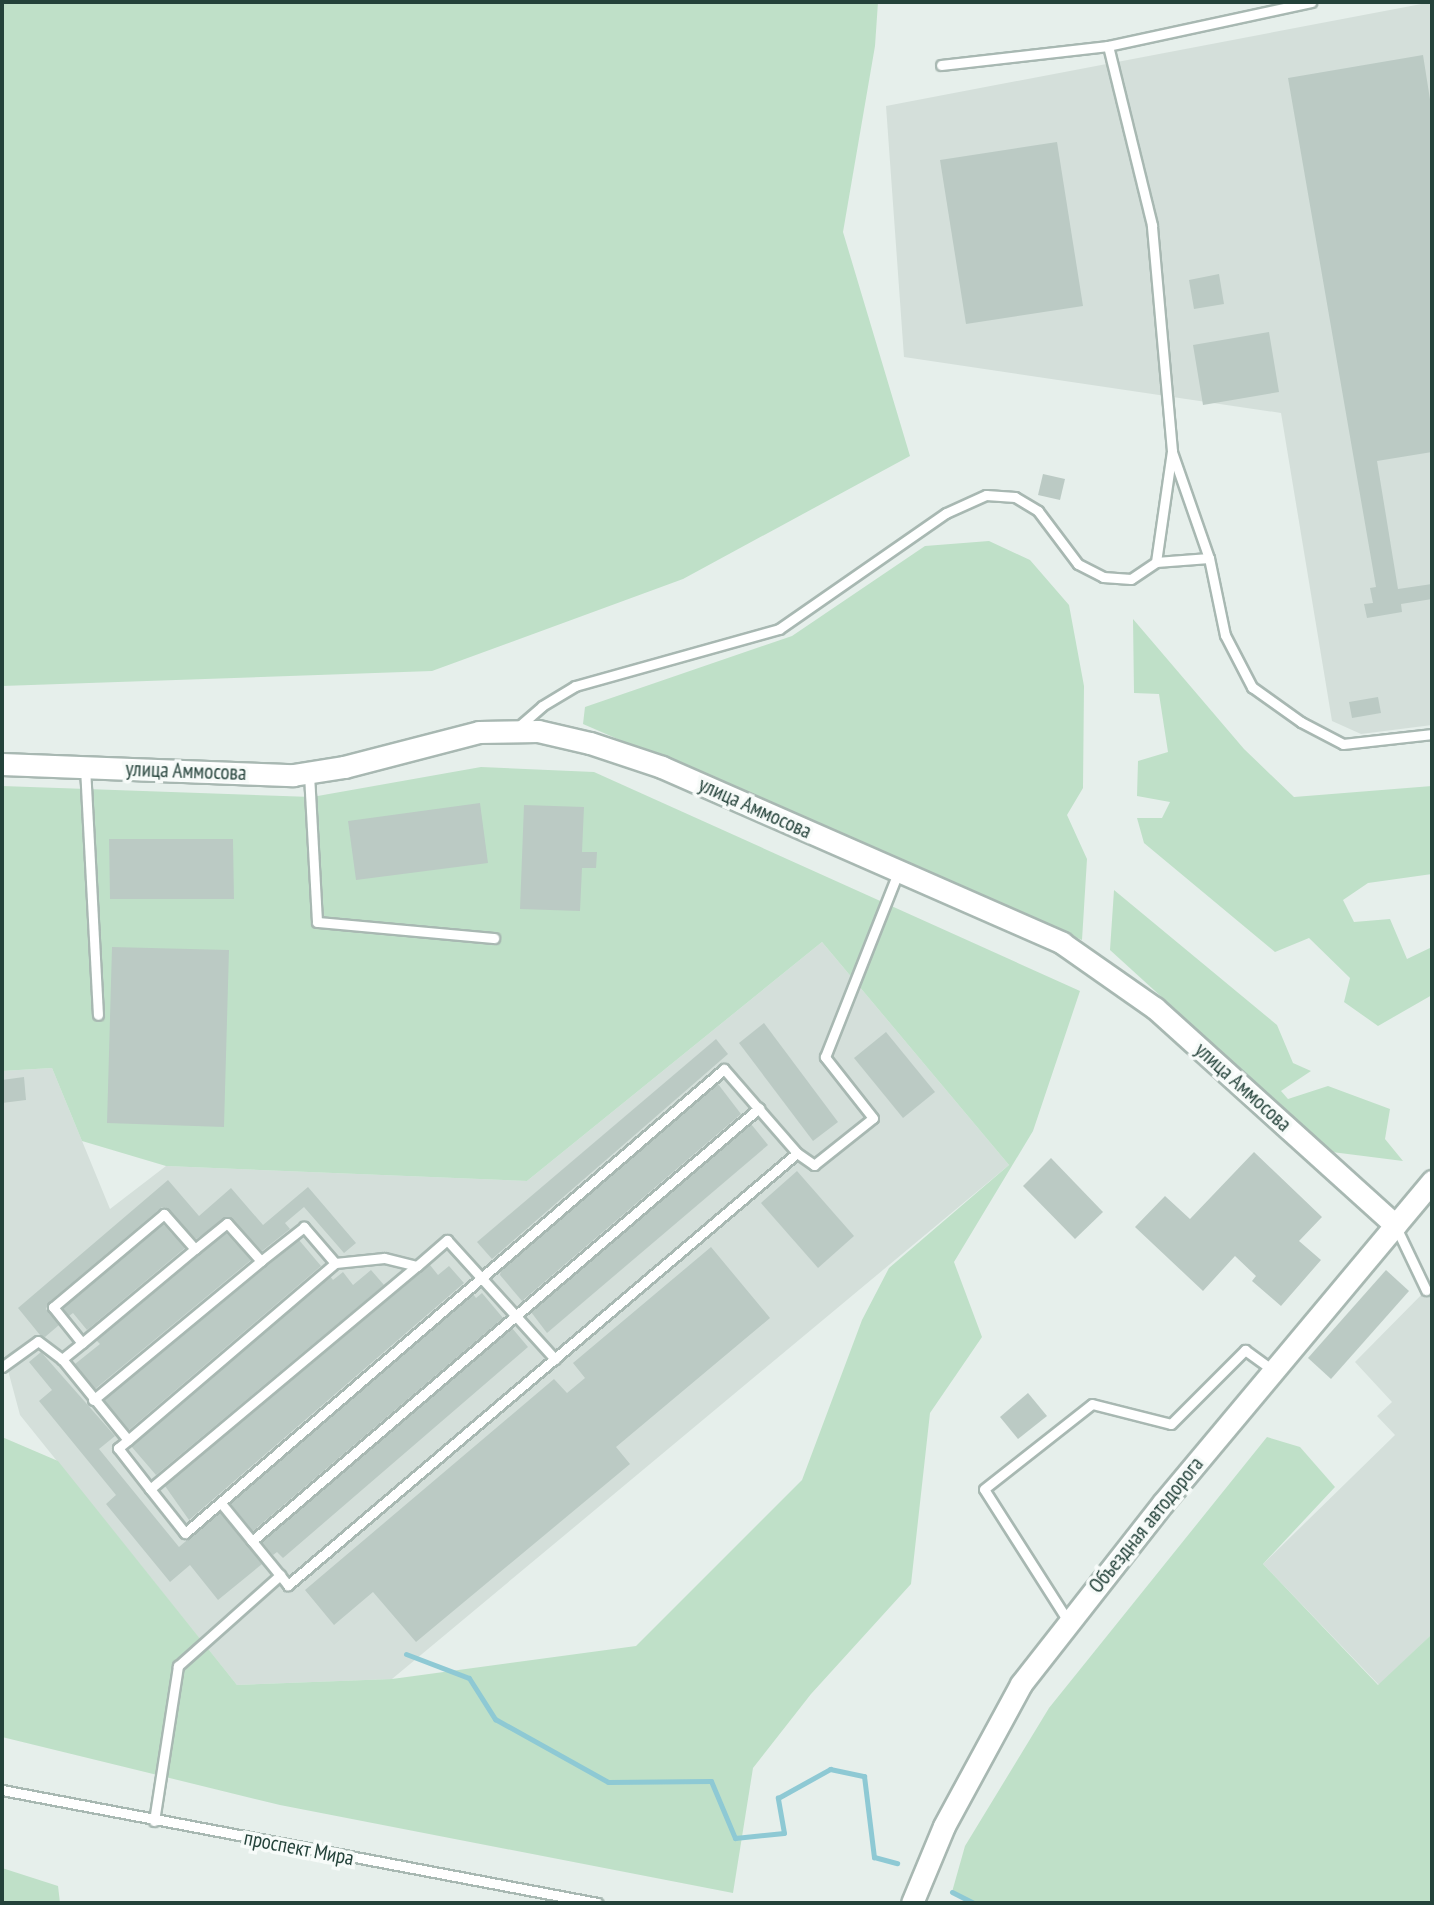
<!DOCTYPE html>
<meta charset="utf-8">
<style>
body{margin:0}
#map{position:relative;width:1434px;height:1905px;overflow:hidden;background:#e6efeb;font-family:"PT Sans Narrow",sans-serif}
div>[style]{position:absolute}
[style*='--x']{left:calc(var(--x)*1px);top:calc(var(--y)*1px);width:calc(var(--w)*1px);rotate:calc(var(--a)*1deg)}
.built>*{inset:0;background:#d4dfda}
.green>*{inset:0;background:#bfe0c8}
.stream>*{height:5px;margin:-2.5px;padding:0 2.5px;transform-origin:2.5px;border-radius:2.5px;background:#8ec9d4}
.building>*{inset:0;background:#bbcac4}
.roads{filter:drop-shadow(2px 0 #a8b8b2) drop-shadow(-2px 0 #a8b8b2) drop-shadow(0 2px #a8b8b2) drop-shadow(0 -2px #a8b8b2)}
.service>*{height:9px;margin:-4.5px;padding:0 4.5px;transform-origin:4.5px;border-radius:4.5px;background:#fff}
.tertiary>*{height:21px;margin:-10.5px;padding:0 10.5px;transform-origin:10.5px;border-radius:10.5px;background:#fff}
span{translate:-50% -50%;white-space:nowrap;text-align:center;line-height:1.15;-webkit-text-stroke:7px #f7fbf9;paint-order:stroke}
.street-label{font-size:21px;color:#24423a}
.frame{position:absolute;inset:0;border:4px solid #24423a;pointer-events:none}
</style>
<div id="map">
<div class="built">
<div style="clip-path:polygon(1432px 2px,1432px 725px,1361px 734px,1332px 721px,1281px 413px,904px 357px,886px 106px)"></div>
<div style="clip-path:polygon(822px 942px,1009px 1165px,392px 1679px,237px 1685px,20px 1415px,2px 1348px,2px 1071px,52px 1068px,110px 1209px,166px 1166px,527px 1181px)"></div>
<div style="clip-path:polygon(1432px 1284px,1432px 1634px,1379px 1685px,1263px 1564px,1395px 1435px,1377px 1416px,1392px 1402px,1355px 1362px)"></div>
</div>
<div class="green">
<div style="clip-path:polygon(2px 2px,878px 2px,875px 46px,843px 232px,910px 456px,683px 579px,432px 671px,2px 686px)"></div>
<div style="clip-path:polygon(989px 541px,1030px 560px,1069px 605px,1084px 686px,1083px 788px,1067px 815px,1087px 859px,1082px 940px,583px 724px,585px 707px,792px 636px,925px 546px)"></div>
<div style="clip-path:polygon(1133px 619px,1244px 749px,1294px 797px,1432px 786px,1432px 874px,1368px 883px,1343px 900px,1354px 922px,1390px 919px,1407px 959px,1432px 947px,1432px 995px,1378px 1026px,1344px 1002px,1350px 978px,1309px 938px,1275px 952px,1144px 843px,1137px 818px,1162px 818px,1170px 802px,1137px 796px,1138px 761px,1168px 752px,1159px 694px,1134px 693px)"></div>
<div style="clip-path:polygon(481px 767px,594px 772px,1080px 991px,1033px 1131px,954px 1262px,982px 1337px,930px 1413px,911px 1584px,811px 1694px,753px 1768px,733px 1893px,280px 1805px,2px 1737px,2px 1437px,58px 1461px,237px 1685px,392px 1679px,636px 1646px,802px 1480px,862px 1320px,889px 1268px,1009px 1165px,822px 942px,527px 1181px,166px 1166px,82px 1141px,52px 1068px,2px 1071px,2px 786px,312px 797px)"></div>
<div style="clip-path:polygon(1114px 890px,1277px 1025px,1293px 1063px,1311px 1071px,1281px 1091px,1288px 1099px,1328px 1086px,1390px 1109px,1385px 1139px,1403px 1161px,1332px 1152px,1110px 950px)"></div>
<div style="clip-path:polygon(1267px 1437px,1300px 1447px,1335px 1487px,1263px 1564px,1378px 1685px,1432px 1634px,1432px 1903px,974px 1903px,952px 1892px,965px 1846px,1049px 1708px)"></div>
<div style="clip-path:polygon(2px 1868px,58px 1886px,60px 1903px,2px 1903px)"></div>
</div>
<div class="stream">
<div style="--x:406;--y:1654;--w:67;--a:20.9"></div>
<div style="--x:469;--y:1678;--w:49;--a:57.6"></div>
<div style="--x:495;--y:1719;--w:129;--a:29.1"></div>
<div style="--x:608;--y:1782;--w:103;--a:-0.6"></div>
<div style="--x:711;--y:1781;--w:62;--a:67.2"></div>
<div style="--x:735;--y:1838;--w:49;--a:-5.8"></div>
<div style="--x:784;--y:1833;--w:36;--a:-100"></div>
<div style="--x:778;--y:1798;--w:60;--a:-29.1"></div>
<div style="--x:830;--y:1769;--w:35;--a:12"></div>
<div style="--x:864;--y:1776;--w:82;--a:83"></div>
<div style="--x:874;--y:1857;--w:24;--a:15"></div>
<div style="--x:952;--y:1892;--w:25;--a:27"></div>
<div style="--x:1004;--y:1903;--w:17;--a:0"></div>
</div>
<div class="building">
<div style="clip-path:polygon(1423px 55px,1432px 112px,1432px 452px,1377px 461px,1398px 589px,1432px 584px,1432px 599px,1401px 604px,1402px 612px,1367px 618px,1364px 604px,1373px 603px,1370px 588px,1376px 587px,1288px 78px)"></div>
<div style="clip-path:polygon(1057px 142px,1083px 306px,966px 324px,940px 160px)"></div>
<div style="clip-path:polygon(1219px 274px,1224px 304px,1194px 309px,1189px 280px)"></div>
<div style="clip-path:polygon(1269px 332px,1279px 392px,1203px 405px,1193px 345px)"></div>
<div style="clip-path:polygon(1043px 474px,1065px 479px,1060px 500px,1038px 495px)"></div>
<div style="clip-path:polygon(1378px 697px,1381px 713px,1352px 718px,1349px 702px)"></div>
<div style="clip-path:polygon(480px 803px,488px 863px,356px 880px,348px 821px)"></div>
<div style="clip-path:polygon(524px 805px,584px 807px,582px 852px,597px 852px,596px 868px,582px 868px,580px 911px,520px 909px)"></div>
<div style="clip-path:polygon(109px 839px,233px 839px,234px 899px,110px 899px)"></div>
<div style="clip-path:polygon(112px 947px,229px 950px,224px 1127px,107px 1123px)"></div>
<div style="clip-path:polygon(764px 1023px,838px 1122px,813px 1141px,739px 1043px)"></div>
<div style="clip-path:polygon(886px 1032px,935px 1092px,903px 1118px,854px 1058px)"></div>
<div style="clip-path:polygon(716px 1039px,728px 1054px,492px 1259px,477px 1242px)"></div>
<div style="clip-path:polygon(24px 1077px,26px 1100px,2px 1103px,2px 1080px)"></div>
<div style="clip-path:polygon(718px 1084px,741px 1114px,522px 1301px,500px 1275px,501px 1270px)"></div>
<div style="clip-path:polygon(751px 1124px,768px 1145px,547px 1333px,531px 1312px)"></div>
<div style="clip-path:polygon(1254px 1152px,1322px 1217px,1299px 1241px,1321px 1260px,1281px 1306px,1252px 1281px,1256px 1276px,1235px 1256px,1203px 1291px,1135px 1227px,1165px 1196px,1190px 1219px)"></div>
<div style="clip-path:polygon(1051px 1158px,1103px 1212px,1075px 1239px,1023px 1186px)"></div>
<div style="clip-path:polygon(797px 1171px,854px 1236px,818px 1268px,761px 1203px)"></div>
<div style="clip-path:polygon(168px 1180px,199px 1216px,231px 1188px,263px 1225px,308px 1187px,356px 1243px,344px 1253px,304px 1207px,285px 1223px,290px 1229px,262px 1251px,230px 1217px,196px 1239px,162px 1207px,49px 1302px,46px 1309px,59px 1325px,45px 1337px,40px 1335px,18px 1308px)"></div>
<div style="clip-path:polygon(163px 1224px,185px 1248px,87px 1330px,73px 1313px,69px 1316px,63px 1308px)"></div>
<div style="clip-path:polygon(226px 1233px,251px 1260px,95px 1389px,75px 1364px,100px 1344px,96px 1340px)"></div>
<div style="clip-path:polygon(299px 1240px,321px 1266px,129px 1430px,104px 1400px)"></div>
<div style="clip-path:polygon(711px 1247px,770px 1318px,616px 1447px,630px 1464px,416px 1642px,373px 1592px,334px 1625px,305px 1590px,554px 1379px,567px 1393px,585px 1378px,573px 1363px)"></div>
<div style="clip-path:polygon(430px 1265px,438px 1275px,449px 1266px,464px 1283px,189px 1520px,165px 1486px)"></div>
<div style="clip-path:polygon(371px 1270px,384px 1285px,156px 1475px,131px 1446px,330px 1276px,333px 1280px,343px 1272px,353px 1285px)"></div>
<div style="clip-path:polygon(1386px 1270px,1409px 1291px,1331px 1379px,1308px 1358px)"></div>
<div style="clip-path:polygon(482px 1293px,503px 1318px,253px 1531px,230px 1503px,473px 1294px,476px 1298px)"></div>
<div style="clip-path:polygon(512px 1328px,528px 1347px,283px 1558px,277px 1552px,273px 1555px,262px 1542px)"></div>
<div style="clip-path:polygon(41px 1352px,115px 1436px,99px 1449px,179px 1547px,220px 1512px,262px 1564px,218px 1600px,190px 1565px,170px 1582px,106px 1504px,116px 1495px,39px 1401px,52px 1390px,29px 1362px)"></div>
<div style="clip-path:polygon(1028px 1393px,1047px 1416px,1018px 1439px,1000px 1417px)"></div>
</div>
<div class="roads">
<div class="service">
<div style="--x:1108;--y:46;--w:208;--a:-12.2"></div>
<div style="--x:1172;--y:452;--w:112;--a:70.8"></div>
<div style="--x:1209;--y:558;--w:79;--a:78.3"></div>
<div style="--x:1225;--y:635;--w:59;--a:62.6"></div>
<div style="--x:1252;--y:687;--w:60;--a:35.5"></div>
<div style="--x:1301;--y:722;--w:47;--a:27.6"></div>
<div style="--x:1343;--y:744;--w:90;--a:-6.4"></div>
<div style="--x:1156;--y:562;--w:53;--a:-4.3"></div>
<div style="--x:517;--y:728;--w:33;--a:-41"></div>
<div style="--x:542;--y:706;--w:39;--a:-31"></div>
<div style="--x:575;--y:686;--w:212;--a:-15.6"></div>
<div style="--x:779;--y:629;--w:203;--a:-34.8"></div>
<div style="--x:946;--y:513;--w:44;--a:-24.2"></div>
<div style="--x:986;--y:495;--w:29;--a:4"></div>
<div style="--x:1015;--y:497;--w:27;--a:31"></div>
<div style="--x:1038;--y:511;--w:66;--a:53"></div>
<div style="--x:1078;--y:564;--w:28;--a:27"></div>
<div style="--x:1103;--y:577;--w:28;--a:4"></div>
<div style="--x:1131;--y:579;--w:30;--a:-34"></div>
<div style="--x:1156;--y:562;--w:112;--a:-81.8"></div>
<div style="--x:1172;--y:451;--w:227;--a:-95.1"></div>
<div style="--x:1152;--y:225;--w:184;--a:-103.8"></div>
<div style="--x:1108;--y:46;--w:168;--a:173.5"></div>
<div style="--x:85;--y:767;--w:248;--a:87"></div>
<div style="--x:309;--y:774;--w:148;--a:86.9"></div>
<div style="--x:317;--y:922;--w:178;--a:5.2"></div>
<div style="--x:797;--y:1153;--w:21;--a:35"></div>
<div style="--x:814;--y:1165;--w:75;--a:-38.5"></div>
<div style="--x:873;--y:1118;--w:78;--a:-128.2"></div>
<div style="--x:825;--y:1057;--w:198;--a:-68.4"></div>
<div style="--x:1396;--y:1227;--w:70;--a:64.5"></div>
<div style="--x:417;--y:1266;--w:34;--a:-166"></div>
<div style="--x:384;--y:1258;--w:49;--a:174.2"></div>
<div style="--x:335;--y:1263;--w:48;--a:-130.7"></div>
<div style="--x:304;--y:1227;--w:55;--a:141.7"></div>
<div style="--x:261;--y:1261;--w:51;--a:-131.8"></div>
<div style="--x:227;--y:1223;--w:41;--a:140.9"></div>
<div style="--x:195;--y:1249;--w:47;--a:-131.5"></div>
<div style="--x:164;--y:1214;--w:145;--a:140"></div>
<div style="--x:53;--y:1307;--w:46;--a:51.1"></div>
<div style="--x:82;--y:1343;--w:26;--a:141"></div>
<div style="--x:62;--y:1359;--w:104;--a:50.8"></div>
<div style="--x:128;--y:1440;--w:13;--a:141"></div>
<div style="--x:118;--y:1448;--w:52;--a:52"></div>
<div style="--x:150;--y:1489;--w:348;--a:-39.9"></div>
<div style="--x:417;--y:1266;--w:40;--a:-41"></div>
<div style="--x:447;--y:1240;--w:161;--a:47.8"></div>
<div style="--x:82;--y:1343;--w:147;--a:-39.8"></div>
<div style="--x:2;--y:1367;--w:44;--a:-35.8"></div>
<div style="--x:38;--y:1341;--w:30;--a:37"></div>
<div style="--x:93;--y:1400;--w:218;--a:-39.6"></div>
<div style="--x:128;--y:1440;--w:272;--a:-40.5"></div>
<div style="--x:150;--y:1489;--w:56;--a:51.5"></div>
<div style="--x:185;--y:1533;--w:711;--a:-40.72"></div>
<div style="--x:724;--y:1069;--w:111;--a:49"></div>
<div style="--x:797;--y:1153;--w:668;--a:139.68"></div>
<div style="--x:288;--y:1585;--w:106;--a:-129.3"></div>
<div style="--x:252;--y:1541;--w:667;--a:-40.5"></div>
<div style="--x:1068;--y:1621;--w:156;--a:-122.5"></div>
<div style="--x:984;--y:1489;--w:137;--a:-38.2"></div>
<div style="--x:1092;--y:1404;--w:81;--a:14.2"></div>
<div style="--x:1171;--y:1424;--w:105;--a:-45"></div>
<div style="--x:1245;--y:1350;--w:36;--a:36"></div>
<div style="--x:2;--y:1790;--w:606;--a:10.75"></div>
<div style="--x:154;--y:1821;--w:157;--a:-81.2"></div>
<div style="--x:178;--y:1666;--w:137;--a:-41.7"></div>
</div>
<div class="tertiary">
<div style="--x:2;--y:764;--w:291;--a:2.2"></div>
<div style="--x:293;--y:775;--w:52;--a:-8.9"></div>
<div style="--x:344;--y:767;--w:139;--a:-14.5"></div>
<div style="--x:479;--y:732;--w:59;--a:-1"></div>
<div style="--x:538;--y:731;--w:53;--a:13"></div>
<div style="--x:590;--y:743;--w:76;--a:18.4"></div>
<div style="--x:662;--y:767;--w:437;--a:23.7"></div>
<div style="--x:1062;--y:943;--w:113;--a:35"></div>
<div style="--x:1155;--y:1008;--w:324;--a:42.1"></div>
<div style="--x:912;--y:1903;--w:83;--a:-67.4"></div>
<div style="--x:944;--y:1826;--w:162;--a:-61.5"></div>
<div style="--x:1021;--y:1684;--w:230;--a:-51.9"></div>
<div style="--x:1163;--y:1503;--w:420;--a:-50.1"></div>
</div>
</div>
<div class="street-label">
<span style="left:186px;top:771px;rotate:2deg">улица Аммосова</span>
<span style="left:755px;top:808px;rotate:24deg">улица Аммосова</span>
<span style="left:1243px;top:1087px;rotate:42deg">улица Аммосова</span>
<span style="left:1146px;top:1525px;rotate:-51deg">Объездная автодорога</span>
<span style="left:299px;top:1848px;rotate:11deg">проспект Мира</span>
</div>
<div class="frame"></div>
</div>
